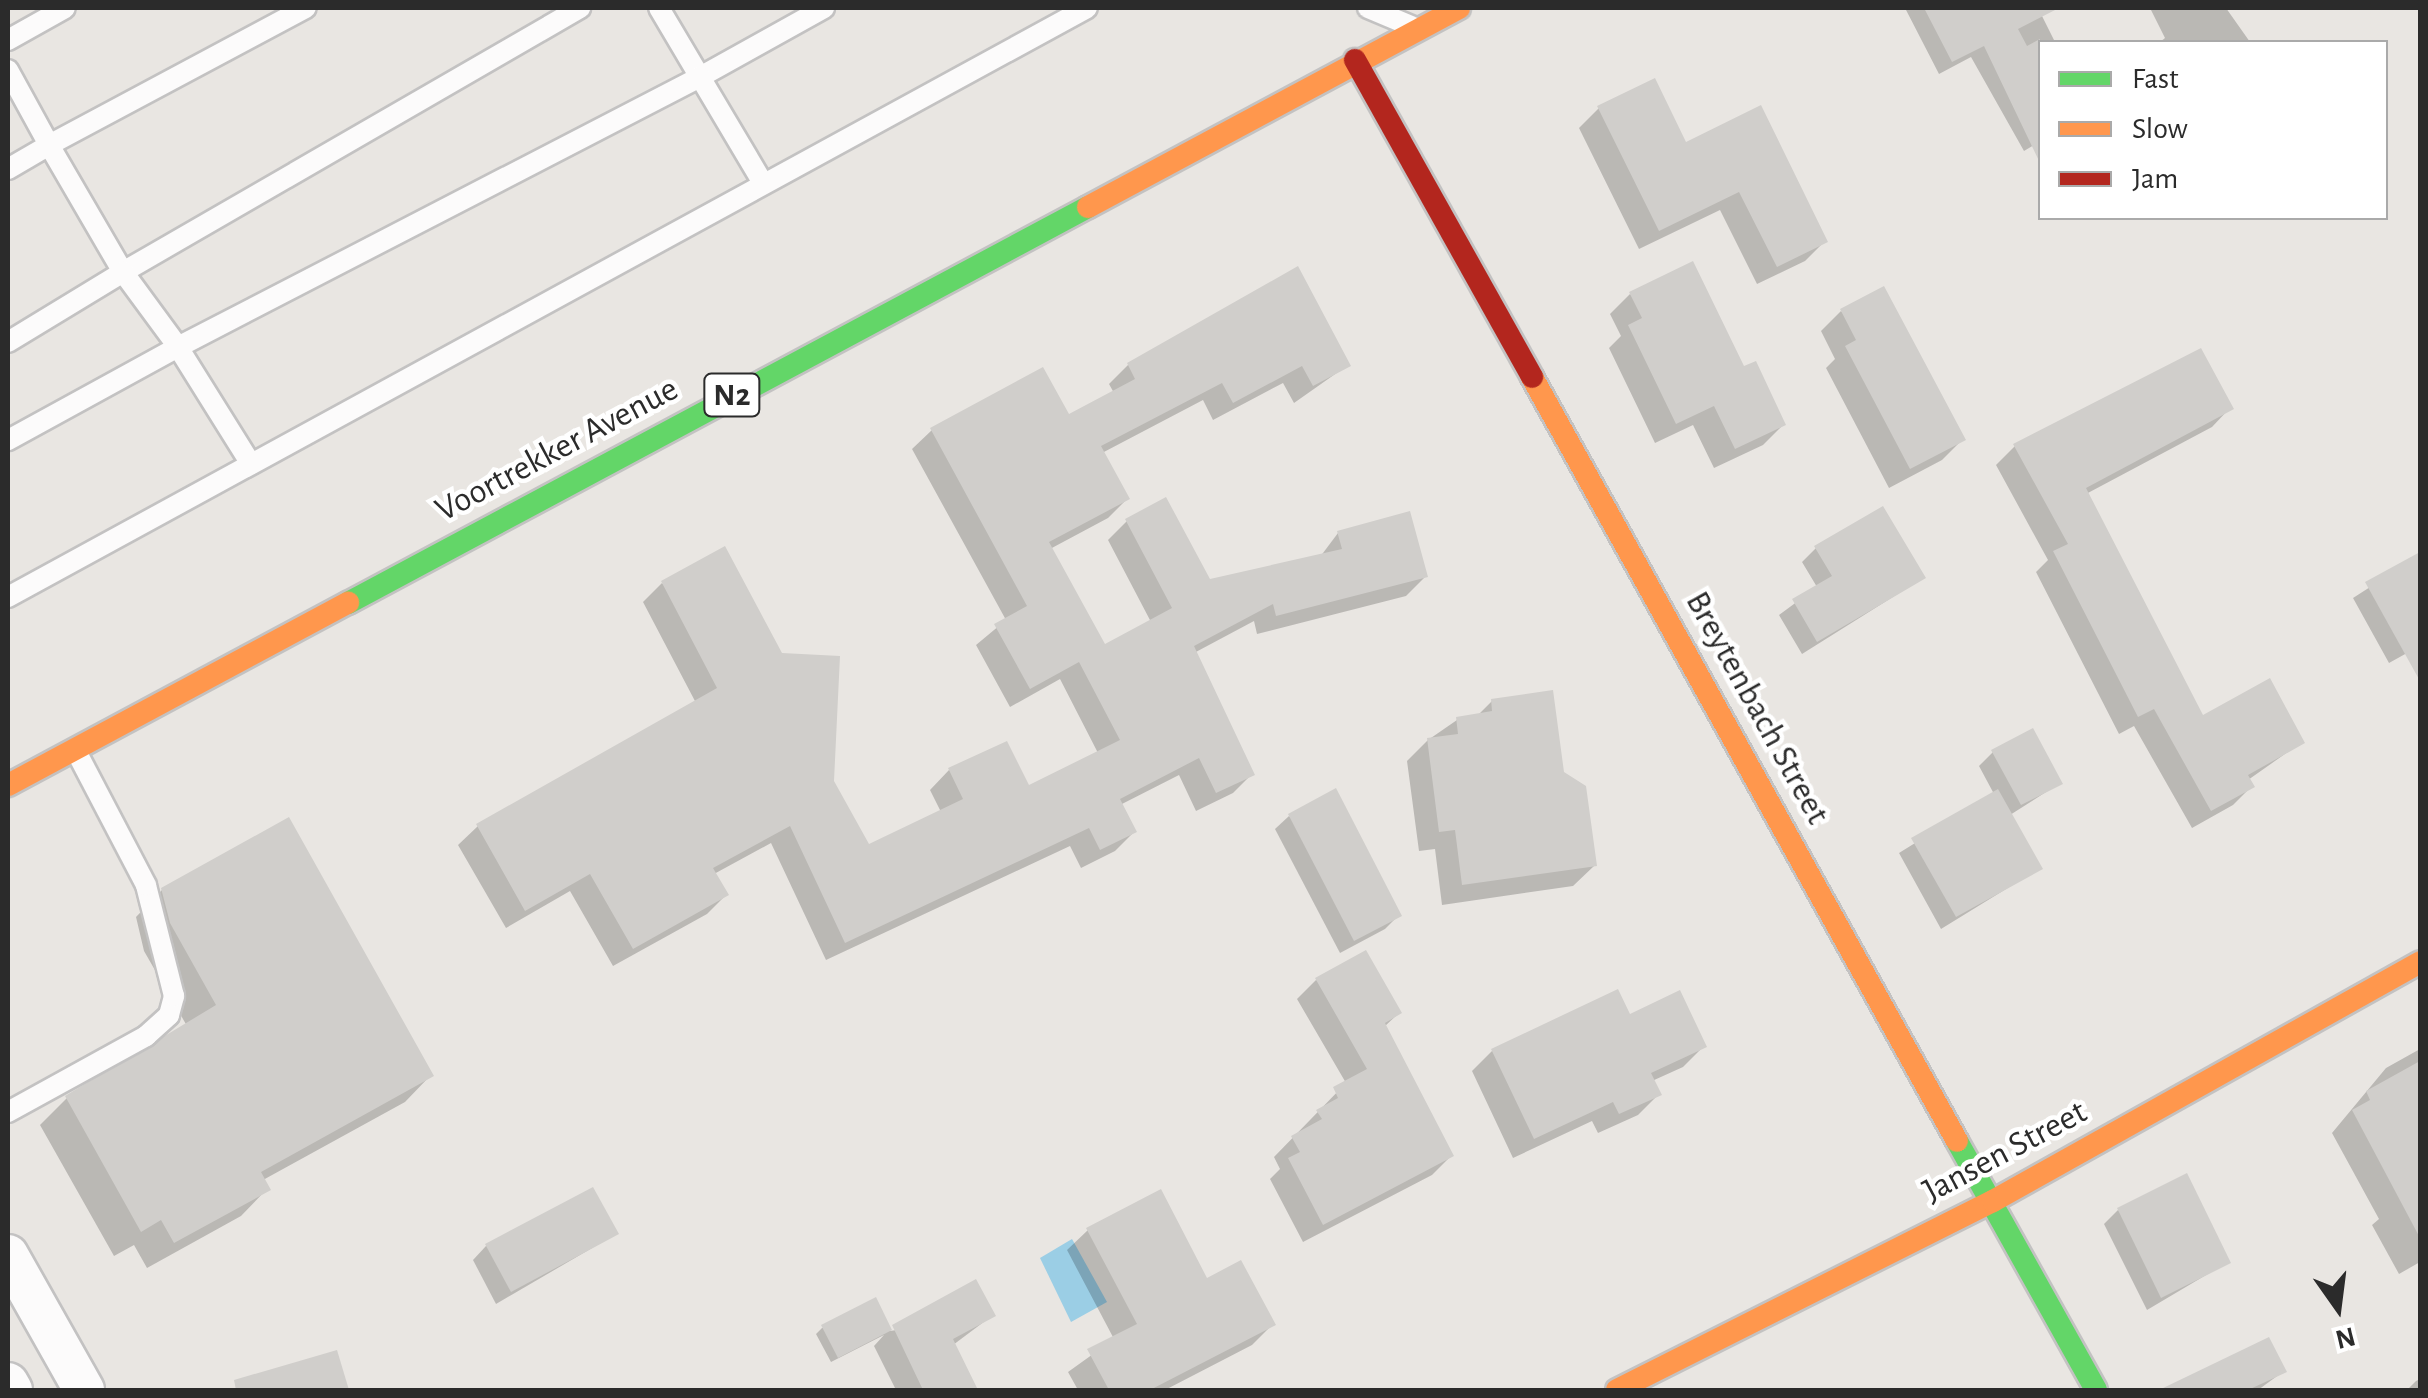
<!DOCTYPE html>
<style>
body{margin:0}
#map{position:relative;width:2428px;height:1398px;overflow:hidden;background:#e9e6e2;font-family:"Alegreya Sans",sans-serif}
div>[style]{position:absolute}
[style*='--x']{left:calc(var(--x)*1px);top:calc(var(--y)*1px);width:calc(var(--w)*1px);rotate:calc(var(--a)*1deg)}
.water>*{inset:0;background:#9bcee5}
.shadow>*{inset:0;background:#0003}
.building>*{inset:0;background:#d0cecb}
.roads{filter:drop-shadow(2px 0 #c3c2c2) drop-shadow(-2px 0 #c3c2c2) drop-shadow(0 2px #c3c2c2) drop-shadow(0 -2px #c3c2c2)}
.lane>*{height:20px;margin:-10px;padding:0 10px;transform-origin:10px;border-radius:10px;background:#fcfbfb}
.street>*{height:40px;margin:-20px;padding:0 20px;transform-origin:20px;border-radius:20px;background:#fcfbfb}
.fast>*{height:22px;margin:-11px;padding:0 11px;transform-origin:11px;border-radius:11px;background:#63d668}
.slow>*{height:22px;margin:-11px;padding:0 11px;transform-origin:11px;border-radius:11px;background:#ff974d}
.jam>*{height:22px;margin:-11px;padding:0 11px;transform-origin:11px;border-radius:11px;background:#b3261e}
span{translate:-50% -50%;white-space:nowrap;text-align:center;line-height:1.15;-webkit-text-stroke:9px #fff;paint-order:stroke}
.shield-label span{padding:2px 8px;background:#fff;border:2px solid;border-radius:8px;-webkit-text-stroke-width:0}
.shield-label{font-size:32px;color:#2b2b2b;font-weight:700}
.street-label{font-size:35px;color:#2b2b2b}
.frame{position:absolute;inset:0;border:10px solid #2b2b2b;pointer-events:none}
.legend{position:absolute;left:2038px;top:40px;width:350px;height:180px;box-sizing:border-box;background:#fff;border:2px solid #aaa;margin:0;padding:12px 18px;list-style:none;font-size:30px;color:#2b2b2b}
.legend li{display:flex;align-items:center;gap:20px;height:50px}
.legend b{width:50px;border:2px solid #aaa}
.north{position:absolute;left:2288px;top:1258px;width:100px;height:100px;-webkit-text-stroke:8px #fff;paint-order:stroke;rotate:166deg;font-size:28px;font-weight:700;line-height:40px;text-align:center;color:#2b2b2b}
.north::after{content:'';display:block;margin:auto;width:35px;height:45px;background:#2b2b2b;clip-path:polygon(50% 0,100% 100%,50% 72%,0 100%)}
</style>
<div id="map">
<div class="water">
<div style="clip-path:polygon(1072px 1239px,1107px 1302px,1071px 1322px,1040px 1258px)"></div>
</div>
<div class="shadow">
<div style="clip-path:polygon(1905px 8px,2038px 8px,2055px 42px,2040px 42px,2040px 159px,2034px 145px,2024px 151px,1971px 57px,1939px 74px)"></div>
<div style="clip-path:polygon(2150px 8px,2226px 8px,2250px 42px,2160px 42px,2165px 38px)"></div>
<div style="clip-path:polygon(1599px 108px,1685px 145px,1824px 242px,1805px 261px,1757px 284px,1720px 210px,1639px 249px,1579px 128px)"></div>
<div style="clip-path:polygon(1297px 270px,1348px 365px,1294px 403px,1283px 383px,1213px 420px,1203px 400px,1102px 453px,1127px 499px,1108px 518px,1050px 549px,1104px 647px,1151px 622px,1108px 540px,1127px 521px,1209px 582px,1320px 557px,1338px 533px,1425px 577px,1406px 596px,1257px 634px,1254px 621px,1194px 653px,1252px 774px,1233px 793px,1196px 811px,1179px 775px,1120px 805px,1134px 832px,1115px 851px,1081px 868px,1070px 846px,826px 960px,771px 843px,714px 874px,726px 895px,707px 914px,613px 966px,570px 891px,506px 928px,458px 845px,478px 826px,696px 703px,643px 602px,662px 583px,832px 781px,868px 848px,941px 812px,930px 790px,949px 770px,1027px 788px,1098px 753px,1060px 679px,1010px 707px,976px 645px,1006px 620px,912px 449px,932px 430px,1068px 417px,1114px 393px,1109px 384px,1128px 365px)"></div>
<div style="clip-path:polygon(1630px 294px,1743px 369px,1783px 425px,1763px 445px,1714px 468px,1693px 425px,1655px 443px,1609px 348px,1621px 336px,1610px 314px)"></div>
<div style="clip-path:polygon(1841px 311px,1963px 439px,1942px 460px,1889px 488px,1826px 368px,1835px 359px,1821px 331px)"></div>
<div style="clip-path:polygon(2230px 408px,2212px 427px,2086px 494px,2201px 718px,2302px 742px,2248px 780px,2252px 786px,2233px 805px,2192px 828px,2134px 726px,2119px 734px,2036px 572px,2048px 560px,1996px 465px,2015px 446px)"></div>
<div style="clip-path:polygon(1816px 548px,1923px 578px,1802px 654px,1779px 615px,1817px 587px,1802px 562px)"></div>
<div style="clip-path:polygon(2420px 555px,2420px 678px,2407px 653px,2389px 663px,2353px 598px)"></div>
<div style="clip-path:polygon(1492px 701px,1562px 774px,1594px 866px,1573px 886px,1442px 905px,1435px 849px,1419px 851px,1407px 761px,1428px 740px,1457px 720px,1477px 716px)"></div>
<div style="clip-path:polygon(1993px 752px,2060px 783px,2010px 815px,2040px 868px,1941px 929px,1899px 853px,1994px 794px,1979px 766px)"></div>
<div style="clip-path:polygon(1289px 816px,1399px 915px,1385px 929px,1340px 953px,1275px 829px)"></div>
<div style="clip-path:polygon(162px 890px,431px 1075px,405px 1102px,263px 1180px,267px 1189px,241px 1216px,147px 1268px,134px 1245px,114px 1256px,40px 1125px,67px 1098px,187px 1026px,144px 951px,136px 917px)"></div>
<div style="clip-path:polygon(1316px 980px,1399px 1013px,1384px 1027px,1451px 1156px,1432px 1175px,1303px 1242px,1270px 1179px,1280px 1169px,1274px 1157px,1346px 1083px,1297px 999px)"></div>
<div style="clip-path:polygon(1629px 1017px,1704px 1046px,1683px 1067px,1652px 1081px,1659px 1094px,1638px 1115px,1598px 1133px,1592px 1121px,1513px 1158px,1472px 1071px,1492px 1051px)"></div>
<div style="clip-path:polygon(2420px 1049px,2420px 1262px,2399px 1274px,2372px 1225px,2379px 1219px,2332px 1133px,2386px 1068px)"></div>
<div style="clip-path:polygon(2118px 1210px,2228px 1262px,2147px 1310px,2104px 1224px)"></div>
<div style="clip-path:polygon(1088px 1230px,1206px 1281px,1273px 1324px,1252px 1345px,1165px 1390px,1078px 1390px,1068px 1372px,1114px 1339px,1067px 1250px)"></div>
<div style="clip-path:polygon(616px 1234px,496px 1304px,473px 1260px,486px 1246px)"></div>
<div style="clip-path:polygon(993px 1315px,953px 1345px,975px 1390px,896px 1390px,874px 1346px,884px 1335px,831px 1362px,816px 1334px,822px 1328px,890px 1331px)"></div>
<div style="clip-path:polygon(2284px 1371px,2258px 1390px,2176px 1390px,2187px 1379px)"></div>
<div style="clip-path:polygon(2420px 1379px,2420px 1390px,2407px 1390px,2416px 1381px)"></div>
</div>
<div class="building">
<div style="clip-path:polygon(1924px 8px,2059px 8px,2018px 29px,2027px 46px,2040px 39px,2040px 163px,1984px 46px,1952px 62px)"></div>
<div style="clip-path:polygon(1655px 78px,1686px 142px,1761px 105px,1828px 242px,1777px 267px,1739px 192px,1659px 231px,1597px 106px)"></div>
<div style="clip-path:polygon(1693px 261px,1744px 366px,1756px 361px,1786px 425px,1735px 449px,1714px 406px,1676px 424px,1628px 325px,1642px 318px,1629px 292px)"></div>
<div style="clip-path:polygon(1298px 266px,1351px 366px,1313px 386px,1302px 366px,1233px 403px,1222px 383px,1101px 446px,1130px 499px,1049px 542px,1105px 644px,1172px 608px,1125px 519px,1166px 497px,1210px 579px,1342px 549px,1337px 531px,1410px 511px,1428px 577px,1276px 616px,1273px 604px,1194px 646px,1255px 775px,1216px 793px,1199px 758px,1120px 799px,1137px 832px,1100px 850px,1089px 828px,845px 943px,790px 826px,713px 868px,729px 895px,633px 949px,590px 874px,525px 911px,476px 824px,717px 688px,661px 581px,725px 546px,782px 653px,840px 656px,834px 781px,869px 844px,963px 799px,948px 768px,1007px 741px,1029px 785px,1120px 740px,1079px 662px,1030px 689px,994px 624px,1027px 606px,930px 428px,1043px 367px,1069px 414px,1135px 379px,1127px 363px)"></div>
<div style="clip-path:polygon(1884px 286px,1966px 440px,1910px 469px,1845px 346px,1856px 340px,1840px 309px)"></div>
<div style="clip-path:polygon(2201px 348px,2234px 409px,2086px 488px,2203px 715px,2270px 678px,2305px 743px,2248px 775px,2255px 787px,2211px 811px,2154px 709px,2138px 717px,2053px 551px,2068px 544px,2013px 444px)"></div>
<div style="clip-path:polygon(1883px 506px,1926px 578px,1817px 642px,1792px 599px,1832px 576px,1814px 546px)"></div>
<div style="clip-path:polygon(2420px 552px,2420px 681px,2365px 582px)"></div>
<div style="clip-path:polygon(1553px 690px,1564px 772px,1586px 786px,1597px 866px,1462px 885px,1455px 830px,1439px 832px,1427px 738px,1458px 734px,1456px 717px,1492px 711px,1491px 699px)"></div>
<div style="clip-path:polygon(2033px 728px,2063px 784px,2021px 805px,1991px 750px)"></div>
<div style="clip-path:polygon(1336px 788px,1402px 916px,1354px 941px,1288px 814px)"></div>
<div style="clip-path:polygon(1998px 789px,2043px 869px,1956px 917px,1911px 838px)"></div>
<div style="clip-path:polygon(289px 817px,434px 1076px,261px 1172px,271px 1190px,174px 1243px,161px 1220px,141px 1232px,65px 1096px,216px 1005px,170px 923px,161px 888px)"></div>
<div style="clip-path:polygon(1366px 950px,1402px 1013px,1385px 1023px,1454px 1156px,1323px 1225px,1288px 1158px,1300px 1152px,1291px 1136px,1322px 1119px,1316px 1110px,1338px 1098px,1333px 1087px,1367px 1069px,1315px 978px)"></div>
<div style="clip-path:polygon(1618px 989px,1630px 1014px,1680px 990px,1707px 1047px,1651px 1073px,1662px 1095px,1619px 1114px,1613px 1102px,1534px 1139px,1491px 1049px)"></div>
<div style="clip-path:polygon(2420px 1061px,2420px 1238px,2352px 1110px,2370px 1100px,2366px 1091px)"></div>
<div style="clip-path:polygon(2187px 1173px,2231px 1263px,2161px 1298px,2117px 1208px)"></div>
<div style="clip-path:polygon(593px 1187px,619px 1234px,511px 1292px,485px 1244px)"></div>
<div style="clip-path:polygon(1161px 1189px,1207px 1278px,1241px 1260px,1276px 1325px,1150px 1390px,1109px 1390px,1087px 1349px,1137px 1324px,1086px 1228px)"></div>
<div style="clip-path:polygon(976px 1279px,996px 1316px,953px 1339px,978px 1390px,923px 1390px,892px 1325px)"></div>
<div style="clip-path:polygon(876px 1297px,892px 1330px,838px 1358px,821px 1325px)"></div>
<div style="clip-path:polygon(2269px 1337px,2287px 1372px,2248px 1390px,2159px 1390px)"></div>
<div style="clip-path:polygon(337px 1350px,349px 1390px,236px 1390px,234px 1380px)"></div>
</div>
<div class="roads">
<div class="lane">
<div style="--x:659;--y:8;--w:80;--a:59.3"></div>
<div style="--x:700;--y:77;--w:142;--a:-29.1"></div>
<div style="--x:1368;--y:8;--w:47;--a:22.7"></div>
<div style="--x:8;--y:40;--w:65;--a:-29.3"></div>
<div style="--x:8;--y:70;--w:85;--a:61.3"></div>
<div style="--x:49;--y:145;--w:291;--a:-28.1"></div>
<div style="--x:8;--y:169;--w:48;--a:-30.3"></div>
<div style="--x:49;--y:145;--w:147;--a:59.8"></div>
<div style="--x:123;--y:272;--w:528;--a:-30.01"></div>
<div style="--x:8;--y:342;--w:135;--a:-31.3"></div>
<div style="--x:123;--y:272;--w:93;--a:53.7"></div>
<div style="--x:178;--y:347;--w:194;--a:151.3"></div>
<div style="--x:251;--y:464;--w:138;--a:-122"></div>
<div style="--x:178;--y:347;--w:588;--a:-27.35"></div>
<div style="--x:700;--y:77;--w:123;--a:59.3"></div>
<div style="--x:8;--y:597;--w:1229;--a:-28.63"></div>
<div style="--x:8;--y:1112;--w:158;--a:-28.8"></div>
<div style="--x:146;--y:1036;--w:31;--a:-42"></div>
<div style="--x:169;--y:1015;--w:20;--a:-75"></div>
<div style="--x:174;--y:996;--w:114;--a:-104.2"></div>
<div style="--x:146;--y:885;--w:149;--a:-117.6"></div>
</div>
<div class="street">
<div style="--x:8;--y:1255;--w:155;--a:60.6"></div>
<div style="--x:8;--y:1383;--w:8;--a:60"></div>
</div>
<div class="fast">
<div style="--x:348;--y:603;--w:839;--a:-28.15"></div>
<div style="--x:1957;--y:1141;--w:285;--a:60.8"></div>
</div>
<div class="slow">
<div style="--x:1088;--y:207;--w:421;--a:-28.2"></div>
<div style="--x:1532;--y:377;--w:874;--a:60.91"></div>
<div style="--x:8;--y:785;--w:386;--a:-28.2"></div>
<div style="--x:1617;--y:1390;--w:421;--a:-26.7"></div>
<div style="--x:1993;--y:1201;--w:489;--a:-29.2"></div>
</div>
<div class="jam">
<div style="--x:1355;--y:60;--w:363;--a:60.8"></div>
</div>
</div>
<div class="shield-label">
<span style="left:732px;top:395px">N2</span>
</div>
<div class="street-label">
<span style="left:557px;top:450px;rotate:-28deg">Voortrekker Avenue</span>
<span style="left:1757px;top:708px;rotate:61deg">Breytenbach Street</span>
<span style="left:2005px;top:1152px;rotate:-28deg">Jansen Street</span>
</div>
<div class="frame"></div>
<ul class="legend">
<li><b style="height:12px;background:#63d668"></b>Fast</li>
<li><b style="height:12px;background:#ff974d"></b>Slow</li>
<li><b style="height:12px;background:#b3261e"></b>Jam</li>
</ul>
<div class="north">N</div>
</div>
